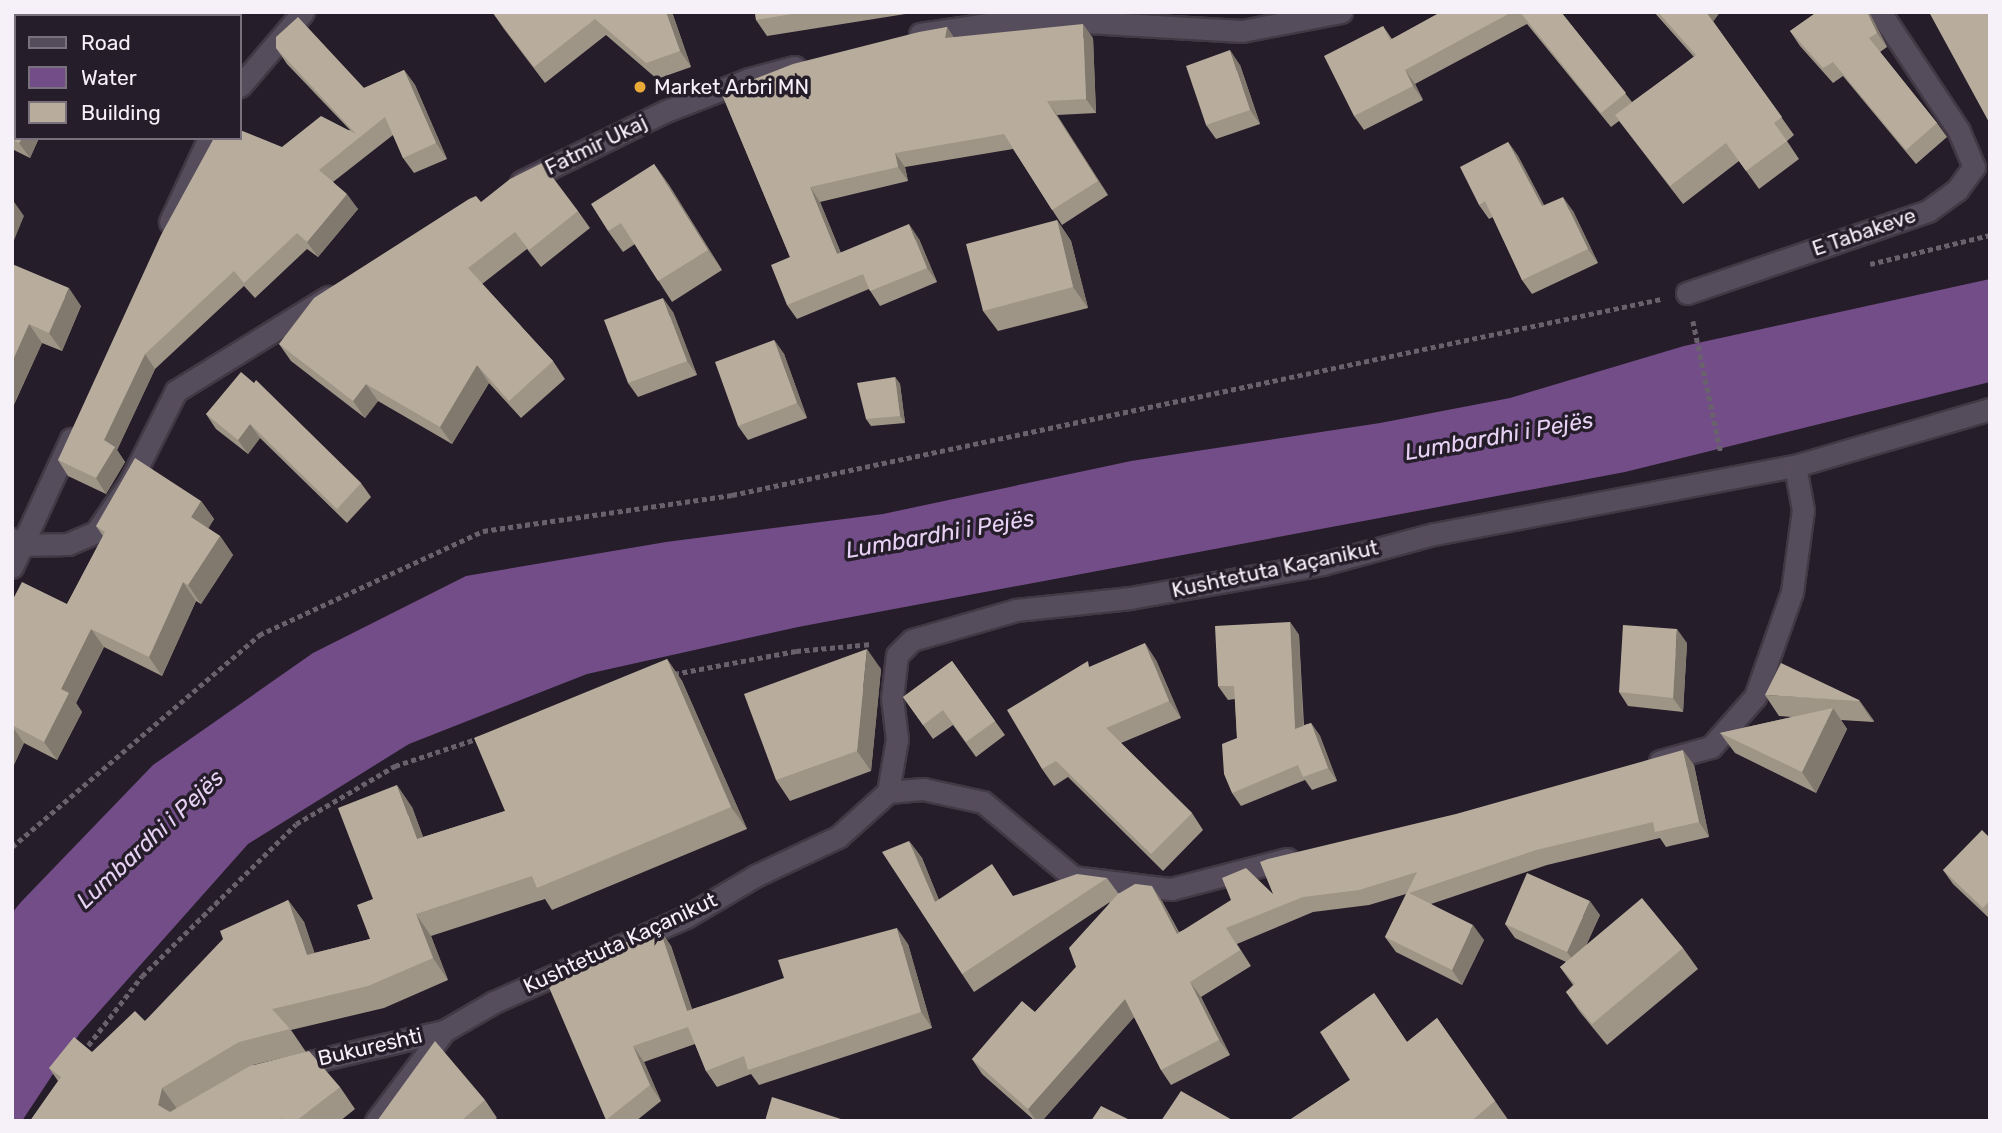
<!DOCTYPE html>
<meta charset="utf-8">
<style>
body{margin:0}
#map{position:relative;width:2002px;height:1133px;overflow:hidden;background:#251d29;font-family:Rubik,sans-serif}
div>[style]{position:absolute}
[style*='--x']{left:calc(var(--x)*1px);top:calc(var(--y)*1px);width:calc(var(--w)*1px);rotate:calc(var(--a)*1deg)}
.water>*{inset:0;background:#734d87}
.path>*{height:4.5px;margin-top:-2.25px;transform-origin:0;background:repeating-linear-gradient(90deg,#69626c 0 5px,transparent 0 8.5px)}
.roads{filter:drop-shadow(2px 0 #413a45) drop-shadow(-2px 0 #413a45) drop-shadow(0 2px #413a45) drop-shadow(0 -2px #413a45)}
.minor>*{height:21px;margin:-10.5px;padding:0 10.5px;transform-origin:10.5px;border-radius:10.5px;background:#564d5c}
.wall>*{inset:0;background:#9e9587}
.shaded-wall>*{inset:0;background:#81796e}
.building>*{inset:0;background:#b8ad9d}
.dots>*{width:19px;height:19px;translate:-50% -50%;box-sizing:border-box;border:4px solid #251d29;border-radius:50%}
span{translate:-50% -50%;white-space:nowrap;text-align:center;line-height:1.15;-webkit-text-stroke:7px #251d29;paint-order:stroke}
.poi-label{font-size:21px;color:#f6f1f9}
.left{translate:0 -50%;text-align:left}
.street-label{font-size:21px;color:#f6f1f9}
.water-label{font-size:23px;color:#e7d1f4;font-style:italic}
.frame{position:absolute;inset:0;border:14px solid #f6f1f9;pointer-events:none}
.legend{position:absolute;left:14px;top:14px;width:228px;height:126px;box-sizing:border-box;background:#251d29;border:2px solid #79727c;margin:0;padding:9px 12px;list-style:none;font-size:21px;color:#f6f1f9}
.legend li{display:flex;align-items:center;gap:14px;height:35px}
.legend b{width:35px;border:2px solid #79727c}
</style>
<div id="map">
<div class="water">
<div style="clip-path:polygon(1990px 279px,1990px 382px,1625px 472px,798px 627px,587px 674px,409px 744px,248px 844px,80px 1033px,22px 1121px,12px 1121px,12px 913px,21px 902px,153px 765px,313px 653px,466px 576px,666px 542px,883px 514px,1131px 461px,1380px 423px,1510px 398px,1684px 346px)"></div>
</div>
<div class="path">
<div style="--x:1870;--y:264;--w:123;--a:-13.6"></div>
<div style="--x:1693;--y:321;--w:135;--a:78"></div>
<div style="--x:674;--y:674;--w:124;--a:-10.7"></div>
<div style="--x:796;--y:651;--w:76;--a:-5.3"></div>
<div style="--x:12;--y:847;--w:326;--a:-40.6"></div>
<div style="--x:259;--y:635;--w:247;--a:-24.9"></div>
<div style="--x:483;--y:531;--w:252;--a:-8.2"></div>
<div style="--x:732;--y:495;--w:949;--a:-11.91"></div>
<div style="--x:83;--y:1052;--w:96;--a:-52.2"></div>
<div style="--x:142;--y:976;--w:216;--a:-44.6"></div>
<div style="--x:296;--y:824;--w:115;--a:-30.4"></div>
<div style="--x:395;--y:766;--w:89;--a:-18.4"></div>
</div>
<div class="roads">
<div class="minor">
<div style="--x:920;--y:34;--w:81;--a:-8.5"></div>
<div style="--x:1000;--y:22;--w:69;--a:-0.8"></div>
<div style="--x:1069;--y:21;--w:173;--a:3.3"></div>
<div style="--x:1242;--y:31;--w:101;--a:-10.9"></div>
<div style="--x:240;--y:86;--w:97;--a:-49.6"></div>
<div style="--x:521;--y:182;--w:161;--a:-26.1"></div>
<div style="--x:666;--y:111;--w:89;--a:-21.1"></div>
<div style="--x:749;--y:79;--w:47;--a:-14.9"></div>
<div style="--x:170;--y:222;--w:93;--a:-65.1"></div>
<div style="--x:1687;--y:293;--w:255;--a:-18.8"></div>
<div style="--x:1928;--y:211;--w:36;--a:-36"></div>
<div style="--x:1957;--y:190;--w:29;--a:-54"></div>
<div style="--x:1974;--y:167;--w:39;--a:-113"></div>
<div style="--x:1959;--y:131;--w:143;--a:-123.6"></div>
<div style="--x:12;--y:539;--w:13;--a:29"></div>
<div style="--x:23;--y:545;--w:45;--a:-1.3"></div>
<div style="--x:68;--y:544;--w:30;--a:-23"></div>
<div style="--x:96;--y:532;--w:58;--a:-55.5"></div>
<div style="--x:129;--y:484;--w:104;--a:-63.2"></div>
<div style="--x:176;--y:391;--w:179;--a:-31.7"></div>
<div style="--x:12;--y:567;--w:141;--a:-65.3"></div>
<div style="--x:1660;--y:761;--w:53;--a:-15.4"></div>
<div style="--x:1711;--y:747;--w:67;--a:-48.7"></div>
<div style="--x:1755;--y:697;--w:111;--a:-70.6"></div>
<div style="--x:1792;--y:592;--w:83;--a:-82.4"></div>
<div style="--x:1803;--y:510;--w:45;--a:-100.3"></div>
<div style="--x:888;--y:792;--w:35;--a:-5"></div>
<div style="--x:923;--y:789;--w:61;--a:12.2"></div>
<div style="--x:983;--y:802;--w:117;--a:39.8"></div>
<div style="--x:1073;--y:877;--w:99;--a:7"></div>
<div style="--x:1171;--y:889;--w:120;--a:-14.5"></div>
<div style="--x:289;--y:1067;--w:159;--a:-13.1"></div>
<div style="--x:376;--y:1121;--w:113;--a:-52.9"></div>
<div style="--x:444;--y:1031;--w:58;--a:-30.1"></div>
<div style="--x:494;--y:1002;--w:210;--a:-23.9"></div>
<div style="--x:686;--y:917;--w:80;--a:-30.7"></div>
<div style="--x:755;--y:876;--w:92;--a:-25.2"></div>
<div style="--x:838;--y:837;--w:67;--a:-42"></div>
<div style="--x:888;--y:792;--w:54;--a:-80.4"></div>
<div style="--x:897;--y:739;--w:41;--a:-97"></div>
<div style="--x:892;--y:698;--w:43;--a:-83.4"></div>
<div style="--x:897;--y:655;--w:21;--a:-45"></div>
<div style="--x:912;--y:640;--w:108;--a:-16.1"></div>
<div style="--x:1016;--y:610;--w:115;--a:-6"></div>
<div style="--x:1130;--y:598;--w:195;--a:-10"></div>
<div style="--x:1322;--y:564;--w:116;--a:-15"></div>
<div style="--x:1434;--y:534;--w:367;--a:-10.7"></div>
<div style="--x:1795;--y:466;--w:203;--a:-16.3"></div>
</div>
</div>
<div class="wall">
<div style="clip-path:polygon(12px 12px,16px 16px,39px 138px,30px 158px,12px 149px)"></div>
<div style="clip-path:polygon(495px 12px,672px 12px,691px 67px,657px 79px,606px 35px,545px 83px,504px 29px,493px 13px)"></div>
<div style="clip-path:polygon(755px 12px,918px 12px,767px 36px,756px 20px)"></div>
<div style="clip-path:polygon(1441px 12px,1561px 12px,1632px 102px,1694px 57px,1654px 12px,1720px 12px,1713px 21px,1794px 135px,1787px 141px,1799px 159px,1759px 189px,1739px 161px,1683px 204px,1619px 121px,1611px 127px,1527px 24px,1415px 84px,1423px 100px,1364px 130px,1354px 116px,1383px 26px,1392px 39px)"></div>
<div style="clip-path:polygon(1817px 12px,1869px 12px,1887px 47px,1880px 52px,1937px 123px,1947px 137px,1916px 164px,1843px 76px,1833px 83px,1800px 46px,1790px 31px)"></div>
<div style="clip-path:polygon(947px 27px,953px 37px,1093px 38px,1096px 113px,1057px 115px,1108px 195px,1062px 225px,1013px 149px,905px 167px,908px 181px,820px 202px,841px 253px,919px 239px,937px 282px,880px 306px,869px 289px,797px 319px,787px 305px,790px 257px,721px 92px)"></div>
<div style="clip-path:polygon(276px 48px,364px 88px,404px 70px,415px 85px,447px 159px,414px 173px,403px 158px,393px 135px,333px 182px,358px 209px,318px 257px,307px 249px,255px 298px,244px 286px,155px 369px,117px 450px,125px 462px,106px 494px,68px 476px,58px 460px,282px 147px,350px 130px,287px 64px)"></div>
<div style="clip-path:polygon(1240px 65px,1260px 124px,1216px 139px,1206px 125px)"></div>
<div style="clip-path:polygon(1508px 142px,1518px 156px,1544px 205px,1573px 211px,1598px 263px,1532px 294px,1522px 280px,1493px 217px,1489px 219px,1479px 205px)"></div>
<div style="clip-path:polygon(654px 164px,669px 185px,722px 270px,672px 302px,635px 244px,623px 252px,608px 231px)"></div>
<div style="clip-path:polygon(481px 202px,578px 211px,590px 228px,541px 267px,527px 249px,482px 284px,553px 361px,565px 379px,521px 418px,489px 383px,452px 444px,378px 401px,365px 418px,291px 361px,279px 344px)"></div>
<div style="clip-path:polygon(1057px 220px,1071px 241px,1088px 308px,998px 331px,983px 311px)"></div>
<div style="clip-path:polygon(12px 264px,81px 306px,62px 351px,42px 343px,12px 409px)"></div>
<div style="clip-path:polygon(673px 312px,697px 375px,638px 397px,628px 383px)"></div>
<div style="clip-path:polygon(774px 340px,784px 354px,807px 418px,748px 440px,738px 426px)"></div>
<div style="clip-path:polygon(895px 377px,900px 384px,905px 423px,871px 426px,866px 419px)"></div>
<div style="clip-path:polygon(254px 383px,361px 483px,371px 497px,347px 523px,260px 438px,248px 454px,216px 429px,206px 414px)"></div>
<div style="clip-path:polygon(201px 501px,214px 519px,208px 528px,220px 536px,233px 555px,201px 604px,196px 601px,162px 676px,104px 647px,76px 703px,82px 712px,57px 760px,24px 743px,12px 769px,12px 601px,67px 604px,103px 536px,96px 526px)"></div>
<div style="clip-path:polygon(1290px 622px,1299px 635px,1304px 725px,1311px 723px,1320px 736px,1337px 781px,1312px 790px,1305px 780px,1241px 806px,1232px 793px,1237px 738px,1235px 699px,1228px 700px,1218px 686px)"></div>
<div style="clip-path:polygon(1687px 643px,1683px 712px,1628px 706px,1619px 692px)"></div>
<div style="clip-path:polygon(667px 659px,682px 681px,747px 829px,552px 910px,545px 899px,431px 936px,448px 980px,384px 1008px,291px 1030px,306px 1052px,253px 1065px,340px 1087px,355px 1109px,340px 1121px,30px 1121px,58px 1081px,49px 1068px,92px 1052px,145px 1021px,288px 900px,304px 922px,314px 953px,370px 939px,373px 899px,412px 807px,423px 837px,505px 811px)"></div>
<div style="clip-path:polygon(1156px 660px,1181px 718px,1121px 743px,1192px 813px,1203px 830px,1163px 871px,1068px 777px,1054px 786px,1042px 769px,1092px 666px)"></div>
<div style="clip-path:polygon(952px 661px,1005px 735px,976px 757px,953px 725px,933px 739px,903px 697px)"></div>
<div style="clip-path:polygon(881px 669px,871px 771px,790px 801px,776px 780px)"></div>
<div style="clip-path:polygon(1765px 695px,1859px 700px,1874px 721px,1873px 722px,1841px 720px,1847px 729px,1816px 793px,1735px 753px,1720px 733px,1792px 717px,1779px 716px)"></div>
<div style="clip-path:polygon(1694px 765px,1709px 837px,1666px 847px,1660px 838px,1547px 865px,1431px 904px,1484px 940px,1462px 985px,1396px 952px,1385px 937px,1406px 894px,1369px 905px,1313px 912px,1237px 944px,1251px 966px,1201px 997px,1230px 1055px,1171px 1085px,1161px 1070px,1134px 1017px,1042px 1121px,1035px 1121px,982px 1074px,972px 1059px,1035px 1012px,1076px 967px,1110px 902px,974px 992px,962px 974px,909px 841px,922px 858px,939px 900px,1014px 896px,1107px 878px,1118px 893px,1162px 901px,1179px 932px,1273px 894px)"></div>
<div style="clip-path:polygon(1990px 838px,1990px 919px,1953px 884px,1943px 870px)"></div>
<div style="clip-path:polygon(1600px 915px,1586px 945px,1683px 948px,1698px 969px,1607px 1045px,1580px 1012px,1566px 992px,1573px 985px,1560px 967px,1566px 962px,1515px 938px,1505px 924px)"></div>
<div style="clip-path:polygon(660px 930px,671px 946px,692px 1009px,908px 944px,932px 1028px,759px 1085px,751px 1074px,717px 1087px,706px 1071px,695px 1044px,644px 1062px,661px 1101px,636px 1121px,606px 1121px,613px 957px)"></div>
<div style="clip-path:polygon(1374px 993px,1407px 1042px,1437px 1018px,1509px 1121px,1288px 1121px,1350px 1080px)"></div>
<div style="clip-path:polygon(485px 1100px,497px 1118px,493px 1121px,377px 1121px)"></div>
</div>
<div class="shaded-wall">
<div style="clip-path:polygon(195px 12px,213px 12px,212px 16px,193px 16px)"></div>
<div style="clip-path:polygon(666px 12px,672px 12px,691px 67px,680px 51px)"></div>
<div style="clip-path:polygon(1706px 12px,1720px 12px,1713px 22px)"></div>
<div style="clip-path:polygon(1867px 12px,1869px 12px,1887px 47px,1877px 33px)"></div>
<div style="clip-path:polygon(1083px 24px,1093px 38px,1096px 113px,1086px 99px)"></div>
<div style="clip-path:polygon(947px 27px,957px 42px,945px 38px)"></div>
<div style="clip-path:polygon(1230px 50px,1240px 65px,1260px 124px,1250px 110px)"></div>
<div style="clip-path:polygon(404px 70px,415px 85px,447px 159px,436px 143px)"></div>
<div style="clip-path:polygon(1405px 70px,1415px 84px,1423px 100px,1413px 86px)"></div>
<div style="clip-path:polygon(1047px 101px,1057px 115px,1108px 195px,1098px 181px)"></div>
<div style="clip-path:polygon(22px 138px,39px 138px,30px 158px,19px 143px)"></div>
<div style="clip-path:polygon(1508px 142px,1518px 156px,1552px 221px,1542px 206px)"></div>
<div style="clip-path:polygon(895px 153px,905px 167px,908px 181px,898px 167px)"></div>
<div style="clip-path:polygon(654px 164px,669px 185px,722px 270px,708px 250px)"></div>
<div style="clip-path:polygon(810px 187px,820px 202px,847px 269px,837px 254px)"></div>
<div style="clip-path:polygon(347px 194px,358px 209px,318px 257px,307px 242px)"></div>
<div style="clip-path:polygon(1563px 197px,1573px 211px,1598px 263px,1588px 249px)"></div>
<div style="clip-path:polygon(12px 199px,24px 216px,12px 245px)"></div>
<div style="clip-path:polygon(1057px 220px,1071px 241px,1088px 308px,1073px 287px)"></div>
<div style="clip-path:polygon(909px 224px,919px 239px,937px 282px,927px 268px)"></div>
<div style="clip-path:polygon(69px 288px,81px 306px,62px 351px,49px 333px)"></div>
<div style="clip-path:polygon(663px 298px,673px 312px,697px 375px,687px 361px)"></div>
<div style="clip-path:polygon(29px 324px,42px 343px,12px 409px,12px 362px)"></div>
<div style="clip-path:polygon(774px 340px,784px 354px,807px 418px,797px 403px)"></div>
<div style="clip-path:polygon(145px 354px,155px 369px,117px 450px,125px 462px,106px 494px,96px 478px,104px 440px)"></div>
<div style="clip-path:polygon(477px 365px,489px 383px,452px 444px,440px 427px)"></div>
<div style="clip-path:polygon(895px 377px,900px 384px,905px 423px,900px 416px)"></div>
<div style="clip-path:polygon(366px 384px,378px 401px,365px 418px,353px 401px)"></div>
<div style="clip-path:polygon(250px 424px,260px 438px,248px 454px,238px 440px)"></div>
<div style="clip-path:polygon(201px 501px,214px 519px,204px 536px,191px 517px)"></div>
<div style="clip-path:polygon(220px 536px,233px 555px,201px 604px,188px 585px)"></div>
<div style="clip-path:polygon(183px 582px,196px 601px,162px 676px,149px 657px)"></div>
<div style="clip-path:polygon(1290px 622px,1299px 635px,1304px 742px,1295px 729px)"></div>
<div style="clip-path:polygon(91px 629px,104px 647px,76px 703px,82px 712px,57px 760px,44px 742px,61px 689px)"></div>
<div style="clip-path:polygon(1677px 629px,1687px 643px,1683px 712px,1673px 698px)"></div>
<div style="clip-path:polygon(1145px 643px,1156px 660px,1181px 718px,1169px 701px)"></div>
<div style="clip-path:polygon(867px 649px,881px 669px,871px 771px,857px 751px)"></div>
<div style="clip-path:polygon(667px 659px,682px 681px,747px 829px,731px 807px)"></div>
<div style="clip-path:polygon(1859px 700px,1874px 721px,1873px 722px,1859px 701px)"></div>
<div style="clip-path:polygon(1833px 708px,1847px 729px,1816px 793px,1802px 772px)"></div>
<div style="clip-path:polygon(1311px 723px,1320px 736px,1337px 781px,1328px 768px)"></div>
<div style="clip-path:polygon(12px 726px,24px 743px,12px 769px)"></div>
<div style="clip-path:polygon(1683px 750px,1694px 765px,1709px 837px,1699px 822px)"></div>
<div style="clip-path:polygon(397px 785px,412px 807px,432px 861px,417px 839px)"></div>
<div style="clip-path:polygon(909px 841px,922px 858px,947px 920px,935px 902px)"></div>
<div style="clip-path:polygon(1152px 886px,1162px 901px,1187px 949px,1177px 934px)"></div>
<div style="clip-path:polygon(288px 900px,304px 922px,323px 977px,307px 955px)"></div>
<div style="clip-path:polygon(1590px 901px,1600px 915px,1577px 966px,1567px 952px)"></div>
<div style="clip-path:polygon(416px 914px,431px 936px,448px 980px,433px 958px)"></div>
<div style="clip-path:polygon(1473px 925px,1484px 940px,1462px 985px,1452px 970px)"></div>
<div style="clip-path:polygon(897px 928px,908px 944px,932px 1028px,921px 1012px)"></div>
<div style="clip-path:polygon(660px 930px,671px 946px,698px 1027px,687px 1011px)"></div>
<div style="clip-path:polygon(1190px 982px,1201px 997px,1230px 1055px,1219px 1040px)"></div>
<div style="clip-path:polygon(1125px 999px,1136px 1015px,1042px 1121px,1036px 1121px,1028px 1109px)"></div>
<div style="clip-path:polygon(633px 1046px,644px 1062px,661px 1101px,650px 1085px)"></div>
<div style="clip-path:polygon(162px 1088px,178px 1110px,175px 1121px,158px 1105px)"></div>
</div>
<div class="building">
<div style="clip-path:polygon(12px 12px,195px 12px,193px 16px,16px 16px,16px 138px,22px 138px,19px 143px,12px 139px)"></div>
<div style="clip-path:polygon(495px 12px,666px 12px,680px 51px,646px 63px,595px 19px,534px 67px,493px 13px)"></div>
<div style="clip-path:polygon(755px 12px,804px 12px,756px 20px)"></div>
<div style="clip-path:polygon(1441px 12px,1512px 12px,1405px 70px,1413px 86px,1354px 116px,1324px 56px,1383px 26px,1390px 40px)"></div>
<div style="clip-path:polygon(1520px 12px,1561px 12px,1626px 93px,1601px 113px)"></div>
<div style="clip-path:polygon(1658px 12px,1706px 12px,1782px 117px,1774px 123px,1787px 141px,1746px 171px,1726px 143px,1670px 186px,1615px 115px,1696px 55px)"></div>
<div style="clip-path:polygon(1817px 12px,1867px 12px,1877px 33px,1869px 38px,1937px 123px,1906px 150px,1833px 62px,1823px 68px,1790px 31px)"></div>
<div style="clip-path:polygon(1929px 12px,1990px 12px,1990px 124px)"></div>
<div style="clip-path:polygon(298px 17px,364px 88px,404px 70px,436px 143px,403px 158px,385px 117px,319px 170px,347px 194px,307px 242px,297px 233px,244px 283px,234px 271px,145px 354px,104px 440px,115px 447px,96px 478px,58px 460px,161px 235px,214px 138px,240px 138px,240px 130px,282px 147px,321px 116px,356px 134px,276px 48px,276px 37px)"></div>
<div style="clip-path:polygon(1083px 24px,1086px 99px,1047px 101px,1098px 181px,1052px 210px,1004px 134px,895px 153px,898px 167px,810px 187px,837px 254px,909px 224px,927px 268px,870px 291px,863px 274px,787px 305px,771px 265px,790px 257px,721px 92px,793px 64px,919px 32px,947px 27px,945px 38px)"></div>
<div style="clip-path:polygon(1230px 50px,1250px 110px,1206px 125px,1186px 66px)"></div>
<div style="clip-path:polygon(1508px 142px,1542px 206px,1563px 197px,1588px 249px,1522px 280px,1485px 201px,1479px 205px,1460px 167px)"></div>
<div style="clip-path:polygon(542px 163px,578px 211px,529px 250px,515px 232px,468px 268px,553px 361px,509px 401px,477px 365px,440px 427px,366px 384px,353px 401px,279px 344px,314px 298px,469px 199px,476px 196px,481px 202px,510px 179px)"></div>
<div style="clip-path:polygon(654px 164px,708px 250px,658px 281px,621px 223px,608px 231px,591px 204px)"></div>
<div style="clip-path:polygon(1057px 220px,1073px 287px,983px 311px,966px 244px)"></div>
<div style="clip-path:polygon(12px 264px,69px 288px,49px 333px,29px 324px,12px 362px)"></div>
<div style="clip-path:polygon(663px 298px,687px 361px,628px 383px,604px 320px)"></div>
<div style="clip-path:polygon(774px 340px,797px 403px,738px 426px,715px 362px)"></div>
<div style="clip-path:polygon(241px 372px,254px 383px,256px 380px,361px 483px,337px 509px,250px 424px,238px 440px,206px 414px)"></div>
<div style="clip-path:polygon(895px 377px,900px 416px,866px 419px,857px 383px)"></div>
<div style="clip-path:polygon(135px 458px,201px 501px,191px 517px,220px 536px,188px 585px,183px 582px,149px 657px,91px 629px,61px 689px,69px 693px,44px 742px,12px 725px,12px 601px,22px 582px,67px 604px,105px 532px,96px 526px)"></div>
<div style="clip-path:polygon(1290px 622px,1295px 729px,1311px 723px,1328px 768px,1303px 777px,1298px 765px,1232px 793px,1224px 774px,1222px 744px,1237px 738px,1234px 686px,1218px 686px,1215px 626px)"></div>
<div style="clip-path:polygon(1623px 625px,1677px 629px,1673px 698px,1619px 692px)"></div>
<div style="clip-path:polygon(1145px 643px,1169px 701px,1106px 728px,1192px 813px,1151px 854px,1056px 761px,1042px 769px,1007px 710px,1088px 661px,1089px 667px)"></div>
<div style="clip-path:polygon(867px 649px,857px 751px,776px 780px,744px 694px)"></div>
<div style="clip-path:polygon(667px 659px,731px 807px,537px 888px,532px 876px,416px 914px,433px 958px,368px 986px,272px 1009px,290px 1029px,239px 1042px,162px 1088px,158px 1105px,170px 1112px,250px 1066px,309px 1051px,340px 1087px,296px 1121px,285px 1121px,282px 1118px,279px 1121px,30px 1121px,61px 1077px,49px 1068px,74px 1037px,92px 1052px,135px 1011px,145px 1021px,223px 939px,220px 931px,288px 900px,307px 955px,370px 939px,357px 905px,373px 899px,338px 808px,397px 785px,417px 839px,505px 811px,474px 738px)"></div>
<div style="clip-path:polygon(952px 661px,995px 721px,966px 742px,943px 710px,923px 725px,903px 697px)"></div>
<div style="clip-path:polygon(1781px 663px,1859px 700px,1859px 701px,1765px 695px)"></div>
<div style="clip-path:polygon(1833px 708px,1802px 772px,1720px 733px)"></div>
<div style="clip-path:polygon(1683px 750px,1699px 822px,1655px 832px,1653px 822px,1536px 850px,1409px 893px,1473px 925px,1452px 970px,1385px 937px,1417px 872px,1359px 890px,1303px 897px,1226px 928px,1240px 950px,1190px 982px,1219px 1040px,1161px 1070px,1125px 999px,1028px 1109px,972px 1059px,1022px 1001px,1035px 1012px,1076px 967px,1069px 948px,1118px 894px,1135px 884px,1152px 886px,1177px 934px,1231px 900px,1222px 878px,1246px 868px,1273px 894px,1260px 862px,1268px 859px,1456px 814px)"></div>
<div style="clip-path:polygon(1982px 830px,1990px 838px,1990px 900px,1983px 908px,1943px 870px)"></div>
<div style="clip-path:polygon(909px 841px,935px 902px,992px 864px,1013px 896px,1077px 874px,1107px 878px,962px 974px,882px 852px)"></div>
<div style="clip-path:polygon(1527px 873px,1590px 901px,1567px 952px,1505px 924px)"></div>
<div style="clip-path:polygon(1642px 898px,1683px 948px,1592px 1024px,1566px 992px,1575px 984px,1560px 967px)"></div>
<div style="clip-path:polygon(897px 928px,921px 1012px,748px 1070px,744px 1056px,706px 1071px,688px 1027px,633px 1046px,650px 1085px,606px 1120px,548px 985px,613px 957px,610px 948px,660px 930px,687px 1011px,784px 978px,778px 960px)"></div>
<div style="clip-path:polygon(1374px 993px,1407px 1042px,1437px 1018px,1495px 1101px,1471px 1121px,1288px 1121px,1350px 1080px,1320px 1032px)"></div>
<div style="clip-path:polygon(435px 1041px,485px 1100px,461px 1121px,377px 1121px)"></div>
<div style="clip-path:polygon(1181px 1091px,1234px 1121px,1161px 1121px)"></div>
<div style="clip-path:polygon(772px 1097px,844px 1120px,844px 1121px,765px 1121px)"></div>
<div style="clip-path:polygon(1101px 1106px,1132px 1121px,1091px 1121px)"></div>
</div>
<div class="dots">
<div style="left:640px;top:87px;background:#eaaa38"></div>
</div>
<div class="poi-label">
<span class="left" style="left:654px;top:87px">Market Arbri MN</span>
</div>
<div class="street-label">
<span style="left:596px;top:145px;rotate:-26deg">Fatmir Ukaj</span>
<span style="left:1864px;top:232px;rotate:-19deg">E Tabakeve</span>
<span style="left:1275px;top:569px;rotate:-12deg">Kushtetuta Kaçanikut</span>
<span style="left:620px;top:943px;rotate:-25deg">Kushtetuta Kaçanikut</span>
<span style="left:370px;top:1047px;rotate:-13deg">Bukureshti</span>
</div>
<div class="water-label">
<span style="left:1499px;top:436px;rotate:-10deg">Lumbardhi i Pejës</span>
<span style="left:940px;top:534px;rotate:-10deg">Lumbardhi i Pejës</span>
<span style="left:150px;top:839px;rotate:-43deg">Lumbardhi i Pejës</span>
</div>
<div class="frame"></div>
<ul class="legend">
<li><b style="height:9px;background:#564d5c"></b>Road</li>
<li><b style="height:19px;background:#734d87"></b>Water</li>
<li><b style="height:19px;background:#b8ad9d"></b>Building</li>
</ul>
</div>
